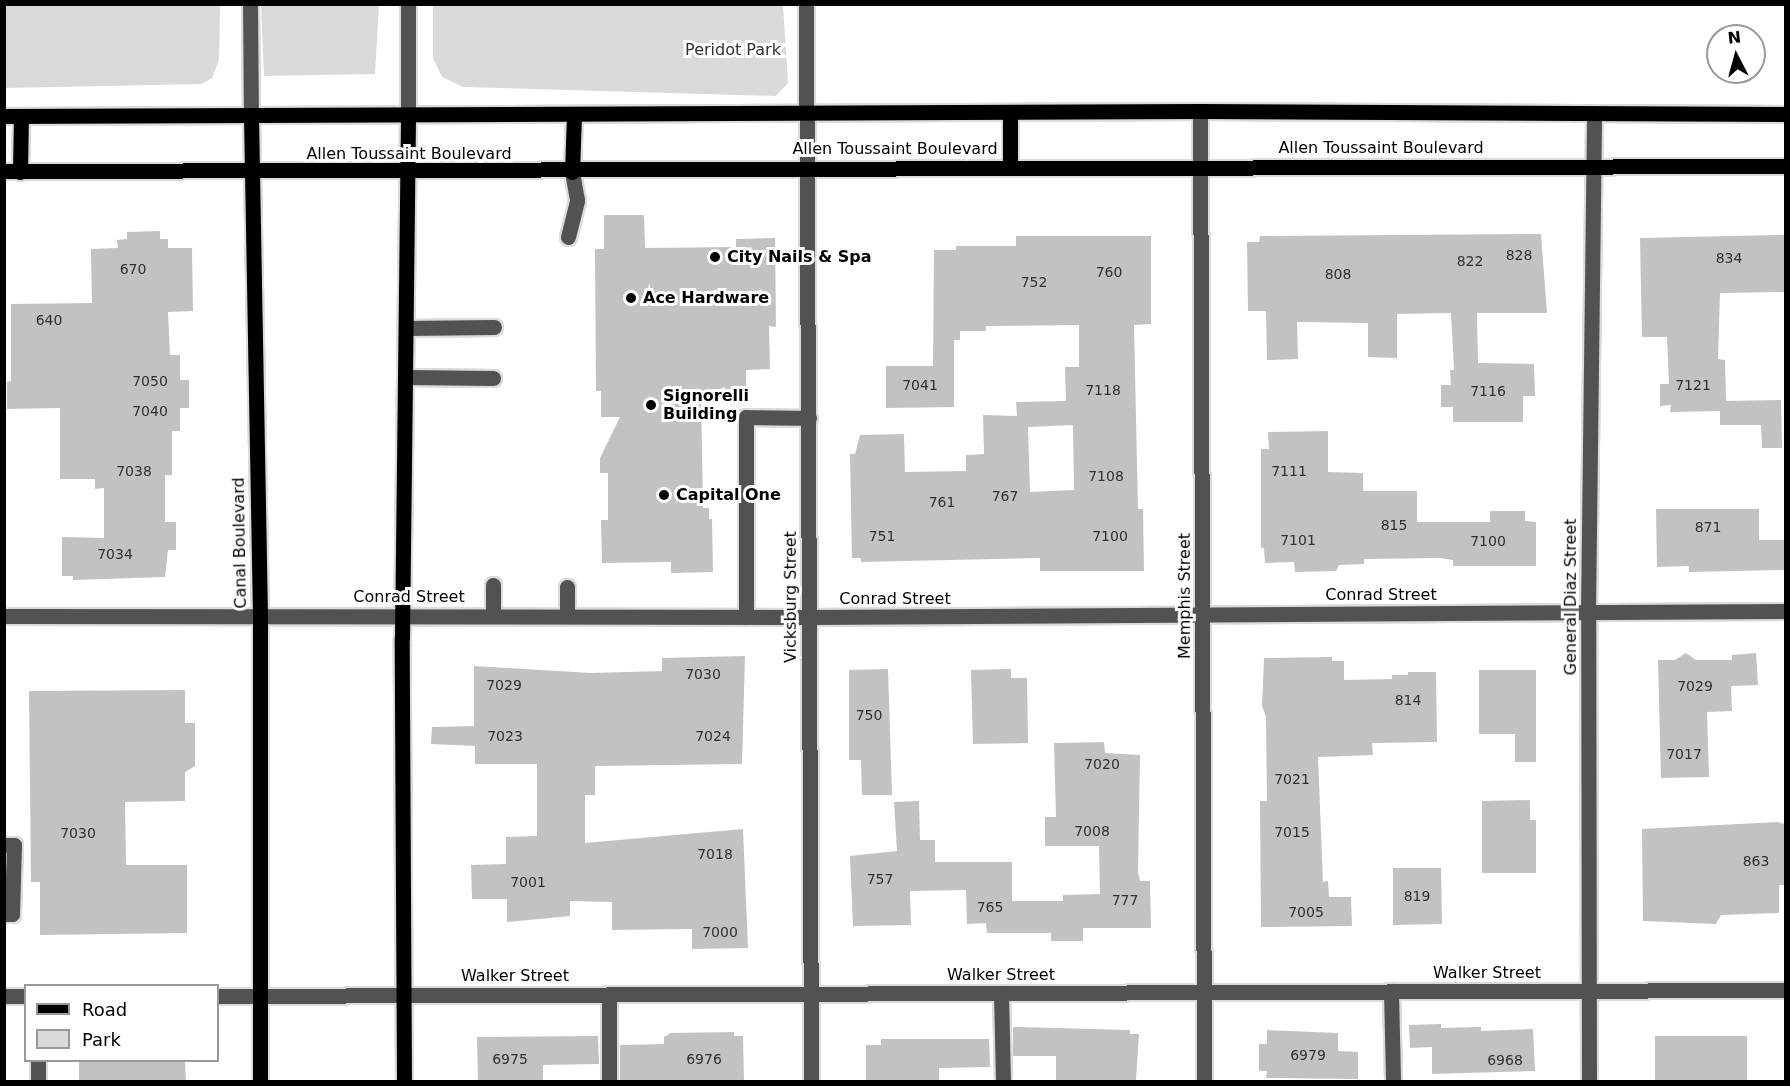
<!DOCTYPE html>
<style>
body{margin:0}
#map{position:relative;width:1790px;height:1086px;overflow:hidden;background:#fff;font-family:"DejaVu Sans",sans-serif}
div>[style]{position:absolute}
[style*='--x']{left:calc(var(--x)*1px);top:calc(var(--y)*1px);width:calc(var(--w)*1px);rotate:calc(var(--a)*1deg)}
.green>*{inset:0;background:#d9d9d9}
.building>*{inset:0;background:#c2c2c2}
.roads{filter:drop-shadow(2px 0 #dbdbdb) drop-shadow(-2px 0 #dbdbdb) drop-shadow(0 2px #dbdbdb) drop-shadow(0 -2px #dbdbdb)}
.minor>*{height:15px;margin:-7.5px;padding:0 7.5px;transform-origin:7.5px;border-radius:7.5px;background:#525252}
.major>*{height:15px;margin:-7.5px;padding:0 7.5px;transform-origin:7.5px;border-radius:7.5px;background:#000}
.dots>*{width:16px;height:16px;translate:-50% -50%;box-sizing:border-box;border:3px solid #fff;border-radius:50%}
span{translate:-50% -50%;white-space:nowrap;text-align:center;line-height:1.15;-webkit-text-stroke:6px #fff;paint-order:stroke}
.number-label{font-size:14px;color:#303030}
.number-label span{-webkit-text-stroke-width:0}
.park-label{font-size:16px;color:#303030}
.street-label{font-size:16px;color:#000}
.poi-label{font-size:16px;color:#000;font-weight:700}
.left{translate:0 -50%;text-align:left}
.frame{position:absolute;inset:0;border:6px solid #000;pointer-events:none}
.legend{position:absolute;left:24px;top:984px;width:195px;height:78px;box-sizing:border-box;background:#fff;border:2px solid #999;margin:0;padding:8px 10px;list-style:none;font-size:18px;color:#000}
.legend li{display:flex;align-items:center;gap:12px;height:30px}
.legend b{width:30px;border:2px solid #999}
.north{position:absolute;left:1706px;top:24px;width:60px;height:60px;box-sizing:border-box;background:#fff;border:2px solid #999;border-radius:50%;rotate:354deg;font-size:16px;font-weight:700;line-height:24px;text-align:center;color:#000}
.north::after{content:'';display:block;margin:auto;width:21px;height:27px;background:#000;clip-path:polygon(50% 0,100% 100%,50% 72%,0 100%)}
</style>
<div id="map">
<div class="green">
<div style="clip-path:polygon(4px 5px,220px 5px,219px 60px,212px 78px,202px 84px,5px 88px)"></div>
<div style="clip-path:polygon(261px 5px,379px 5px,375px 74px,264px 76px)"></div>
<div style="clip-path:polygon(433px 5px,783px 5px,788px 83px,776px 96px,463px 87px,442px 77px,433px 58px)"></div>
</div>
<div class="building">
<div style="clip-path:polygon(604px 215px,644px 215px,645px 248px,736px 247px,736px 239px,775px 238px,776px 327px,769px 326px,770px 369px,746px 370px,746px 392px,701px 393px,703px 508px,709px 508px,709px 519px,712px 519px,713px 572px,671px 573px,671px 562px,602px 563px,601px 520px,608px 520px,608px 473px,600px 473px,600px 458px,620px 417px,601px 417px,601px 391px,596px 391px,595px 249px,604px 249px)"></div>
<div style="clip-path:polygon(160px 231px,160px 239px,168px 239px,168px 248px,192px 248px,193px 311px,168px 312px,170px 355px,180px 355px,180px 380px,189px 380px,189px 408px,180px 408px,180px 431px,172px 431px,172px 475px,165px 475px,165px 522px,176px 522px,176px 550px,168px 550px,165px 577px,73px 580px,73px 576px,62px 576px,62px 537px,104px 538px,104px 488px,95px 489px,95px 479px,60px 479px,60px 408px,7px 409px,7px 382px,11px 381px,11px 304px,92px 303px,91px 249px,118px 248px,117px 240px,127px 239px,127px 232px)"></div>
<div style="clip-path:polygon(1541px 234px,1547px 313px,1477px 313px,1478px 363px,1534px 364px,1535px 396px,1523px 396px,1523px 422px,1453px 422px,1453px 407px,1441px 407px,1441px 385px,1451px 385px,1450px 370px,1454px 370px,1451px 313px,1397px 314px,1397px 358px,1368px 357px,1368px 323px,1297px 322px,1298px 359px,1267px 360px,1266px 311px,1248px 311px,1247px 242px,1259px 242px,1260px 236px)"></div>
<div style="clip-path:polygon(1785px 235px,1785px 292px,1720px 293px,1718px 359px,1725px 360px,1726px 401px,1781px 400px,1782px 448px,1762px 448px,1761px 425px,1720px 425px,1720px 411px,1670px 412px,1671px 405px,1660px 406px,1660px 384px,1669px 384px,1667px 337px,1642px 337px,1640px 238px)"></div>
<div style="clip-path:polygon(evenodd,1016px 236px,1151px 236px,1151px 324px,1134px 325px,1138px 509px,1143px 509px,1144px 571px,1040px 571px,1040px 558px,861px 562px,861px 558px,852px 558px,850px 454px,855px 454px,860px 435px,904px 434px,905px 472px,966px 471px,966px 455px,984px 454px,983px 415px,1017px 416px,1016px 402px,1066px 401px,1065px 367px,1079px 367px,1079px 325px,986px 326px,986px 331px,960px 331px,960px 340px,954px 340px,954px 407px,886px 408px,886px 366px,933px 366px,934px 250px,956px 250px,956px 246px,1016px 246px,1016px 236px,1073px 425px,1074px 490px,1030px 492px,1028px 427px,1073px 425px)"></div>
<div style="clip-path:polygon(1328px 431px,1328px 472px,1363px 473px,1363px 491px,1417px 491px,1417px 522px,1490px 522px,1490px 511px,1525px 511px,1525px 521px,1536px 522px,1536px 566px,1453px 566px,1453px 560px,1440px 558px,1364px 559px,1364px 564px,1339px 565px,1336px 571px,1295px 572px,1294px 562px,1265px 563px,1264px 548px,1261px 548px,1261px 449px,1269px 449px,1268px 432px)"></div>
<div style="clip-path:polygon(1656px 509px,1759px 509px,1759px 540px,1785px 540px,1785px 570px,1689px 572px,1689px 566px,1657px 567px)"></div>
<div style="clip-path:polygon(1686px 653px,1696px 660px,1732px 660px,1732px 655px,1756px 653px,1758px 685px,1731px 686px,1732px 711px,1707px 712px,1709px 777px,1661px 778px,1658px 660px,1675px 660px)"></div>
<div style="clip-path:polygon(745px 656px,742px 764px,595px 766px,595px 795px,585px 795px,585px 843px,743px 829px,748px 948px,692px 949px,692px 929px,612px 930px,612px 902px,570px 901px,570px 916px,507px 922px,507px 899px,472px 899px,471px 865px,506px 864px,506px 837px,537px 836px,537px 764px,475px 764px,475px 746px,431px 744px,432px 727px,474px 726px,474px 666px,591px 673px,662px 671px,662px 658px)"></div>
<div style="clip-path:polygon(1332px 657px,1332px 661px,1344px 661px,1344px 680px,1392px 679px,1392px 675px,1408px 675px,1408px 672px,1436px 672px,1437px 742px,1372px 743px,1373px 755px,1318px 757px,1323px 882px,1328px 881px,1329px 897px,1351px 897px,1352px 926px,1261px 927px,1260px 801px,1267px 801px,1266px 717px,1262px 706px,1264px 658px)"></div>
<div style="clip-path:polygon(888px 669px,892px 795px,862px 795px,861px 760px,849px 760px,849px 670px)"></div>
<div style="clip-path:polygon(1011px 669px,1011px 678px,1027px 678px,1028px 743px,973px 744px,971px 670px)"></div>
<div style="clip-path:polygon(1479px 670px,1536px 670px,1536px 762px,1515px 762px,1515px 734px,1479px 734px)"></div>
<div style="clip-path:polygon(185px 690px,185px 723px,195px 723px,195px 766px,185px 772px,185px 801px,125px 802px,126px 865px,187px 865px,187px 933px,40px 935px,40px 882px,31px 882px,29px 691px)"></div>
<div style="clip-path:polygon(1104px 742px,1105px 753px,1140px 755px,1138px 872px,1140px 881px,1150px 881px,1151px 928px,1083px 928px,1083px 941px,1051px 941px,1051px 933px,987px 933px,986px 923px,967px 924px,966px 890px,910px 891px,911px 925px,853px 926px,850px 856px,897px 851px,894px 802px,919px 801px,920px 840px,935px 840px,935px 862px,1012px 862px,1012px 901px,1063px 901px,1063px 895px,1100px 894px,1099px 846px,1045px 846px,1045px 817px,1056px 817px,1054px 743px)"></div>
<div style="clip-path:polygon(1530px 800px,1530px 820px,1536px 820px,1536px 873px,1482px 873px,1482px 801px)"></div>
<div style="clip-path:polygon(1777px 822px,1785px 824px,1785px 885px,1779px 885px,1779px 913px,1721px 915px,1716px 924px,1643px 921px,1642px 829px)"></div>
<div style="clip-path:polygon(1393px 868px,1441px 868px,1442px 924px,1393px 925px)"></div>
<div style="clip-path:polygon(1441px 1024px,1441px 1028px,1481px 1027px,1481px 1031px,1533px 1029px,1535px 1071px,1432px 1074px,1432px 1047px,1410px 1048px,1409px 1025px)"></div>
<div style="clip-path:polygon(1013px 1027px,1130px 1030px,1130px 1034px,1139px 1034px,1136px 1080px,1056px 1080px,1056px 1056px,1013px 1056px)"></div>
<div style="clip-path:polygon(1267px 1030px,1338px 1033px,1338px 1051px,1358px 1052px,1358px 1079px,1266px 1078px,1267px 1071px,1259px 1071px,1259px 1044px,1267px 1044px)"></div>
<div style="clip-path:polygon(734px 1032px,734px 1036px,743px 1036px,744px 1081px,620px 1082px,620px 1045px,664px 1044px,664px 1037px,671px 1033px)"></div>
<div style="clip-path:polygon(598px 1036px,599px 1064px,543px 1065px,543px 1082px,478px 1082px,477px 1037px)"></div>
<div style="clip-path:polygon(1655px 1036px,1747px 1036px,1747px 1082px,1655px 1082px)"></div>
<div style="clip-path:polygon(881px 1039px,989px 1039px,990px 1067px,939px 1068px,939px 1082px,866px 1082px,866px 1045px,881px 1045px)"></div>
<div style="clip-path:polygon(79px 1060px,185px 1060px,186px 1082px,79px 1082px)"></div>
</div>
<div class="roads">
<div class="minor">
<div style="--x:250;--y:4;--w:112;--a:89.5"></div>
<div style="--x:408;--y:4;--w:111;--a:90"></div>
<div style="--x:806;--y:4;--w:1078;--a:89.73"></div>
<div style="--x:1200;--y:111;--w:971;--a:89.76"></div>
<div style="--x:568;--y:237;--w:38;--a:-76"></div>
<div style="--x:577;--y:200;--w:28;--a:-100"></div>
<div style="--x:406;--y:328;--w:88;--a:-0.7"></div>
<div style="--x:405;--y:377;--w:88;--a:0.7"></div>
<div style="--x:567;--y:587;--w:28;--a:90"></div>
<div style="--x:493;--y:615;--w:30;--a:-90"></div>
<div style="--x:4;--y:616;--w:805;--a:0.07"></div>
<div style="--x:809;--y:617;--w:977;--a:-0.35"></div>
<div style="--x:746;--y:617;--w:200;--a:-90"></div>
<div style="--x:746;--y:417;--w:63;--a:0.9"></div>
<div style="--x:4;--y:845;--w:10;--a:0"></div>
<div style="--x:14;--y:845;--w:69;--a:91.7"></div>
<div style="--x:12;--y:914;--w:8;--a:180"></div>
<div style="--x:1391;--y:991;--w:91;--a:88.7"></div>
<div style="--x:1001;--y:993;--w:89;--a:88.7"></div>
<div style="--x:4;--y:996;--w:22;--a:0"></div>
<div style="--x:218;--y:996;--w:1568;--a:-0.22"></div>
<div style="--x:38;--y:1060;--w:22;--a:90"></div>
<div style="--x:609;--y:1082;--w:88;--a:-90"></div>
<div style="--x:1589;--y:1082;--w:470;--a:-90.1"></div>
<div style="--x:1588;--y:612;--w:499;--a:-89.3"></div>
</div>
<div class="major">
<div style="--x:1010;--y:112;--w:54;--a:90"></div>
<div style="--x:4;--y:116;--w:1196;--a:-0.24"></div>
<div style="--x:1200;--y:111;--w:586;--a:0.29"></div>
<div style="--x:251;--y:116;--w:500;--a:88.97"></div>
<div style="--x:260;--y:616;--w:466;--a:90"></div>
<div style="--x:4;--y:171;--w:1782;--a:-0.16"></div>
<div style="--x:20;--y:172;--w:56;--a:-89"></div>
<div style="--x:572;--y:172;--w:57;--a:-88"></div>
<div style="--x:404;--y:1082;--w:444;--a:-90.3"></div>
<div style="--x:402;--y:638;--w:523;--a:-89.34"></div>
</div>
</div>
<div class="dots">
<div style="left:715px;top:257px;background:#000"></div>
<div style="left:631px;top:298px;background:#000"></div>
<div style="left:651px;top:405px;background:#000"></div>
<div style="left:664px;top:495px;background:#000"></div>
</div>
<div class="number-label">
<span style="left:1519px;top:255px">828</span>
<span style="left:1729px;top:258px">834</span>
<span style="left:1470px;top:261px">822</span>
<span style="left:133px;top:269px">670</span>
<span style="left:1109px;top:272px">760</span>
<span style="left:1338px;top:274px">808</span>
<span style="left:1034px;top:282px">752</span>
<span style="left:49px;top:320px">640</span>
<span style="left:150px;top:381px">7050</span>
<span style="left:920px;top:385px">7041</span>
<span style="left:1693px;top:385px">7121</span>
<span style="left:1103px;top:390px">7118</span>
<span style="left:1488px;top:391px">7116</span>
<span style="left:150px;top:411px">7040</span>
<span style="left:134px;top:471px">7038</span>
<span style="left:1289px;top:471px">7111</span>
<span style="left:1106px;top:476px">7108</span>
<span style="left:1005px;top:496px">767</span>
<span style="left:942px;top:502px">761</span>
<span style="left:1394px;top:525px">815</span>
<span style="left:1708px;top:527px">871</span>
<span style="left:882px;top:536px">751</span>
<span style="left:1110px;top:536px">7100</span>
<span style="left:1298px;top:540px">7101</span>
<span style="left:1488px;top:541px">7100</span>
<span style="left:115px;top:554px">7034</span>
<span style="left:703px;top:674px">7030</span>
<span style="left:504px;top:685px">7029</span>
<span style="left:1695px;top:686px">7029</span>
<span style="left:1408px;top:700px">814</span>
<span style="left:869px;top:715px">750</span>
<span style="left:505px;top:736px">7023</span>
<span style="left:713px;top:736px">7024</span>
<span style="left:1684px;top:754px">7017</span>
<span style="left:1102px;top:764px">7020</span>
<span style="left:1292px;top:779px">7021</span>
<span style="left:1092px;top:831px">7008</span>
<span style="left:1292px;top:832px">7015</span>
<span style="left:78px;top:833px">7030</span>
<span style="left:715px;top:854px">7018</span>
<span style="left:1756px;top:861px">863</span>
<span style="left:880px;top:879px">757</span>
<span style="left:528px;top:882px">7001</span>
<span style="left:1417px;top:896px">819</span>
<span style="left:1125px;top:900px">777</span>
<span style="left:990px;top:907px">765</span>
<span style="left:1306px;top:912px">7005</span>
<span style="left:720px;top:932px">7000</span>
<span style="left:1308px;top:1055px">6979</span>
<span style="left:510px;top:1059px">6975</span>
<span style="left:704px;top:1059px">6976</span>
<span style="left:1505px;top:1060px">6968</span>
</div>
<div class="park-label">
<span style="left:733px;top:50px">Peridot Park</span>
</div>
<div class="street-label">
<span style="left:1381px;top:148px">Allen Toussaint Boulevard</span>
<span style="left:895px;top:149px">Allen Toussaint Boulevard</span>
<span style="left:409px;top:154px">Allen Toussaint Boulevard</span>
<span style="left:240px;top:543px;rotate:-91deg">Canal Boulevard</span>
<span style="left:1381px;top:595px">Conrad Street</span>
<span style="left:1185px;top:596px;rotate:-90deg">Memphis Street</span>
<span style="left:409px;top:597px">Conrad Street</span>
<span style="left:791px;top:597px;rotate:-90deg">Vicksburg Street</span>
<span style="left:1571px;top:597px;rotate:-90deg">General Diaz Street</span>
<span style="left:895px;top:599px">Conrad Street</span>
<span style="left:1487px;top:973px">Walker Street</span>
<span style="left:1001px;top:975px">Walker Street</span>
<span style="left:515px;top:976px">Walker Street</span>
</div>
<div class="poi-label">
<span class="left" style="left:727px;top:257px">City Nails &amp; Spa</span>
<span class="left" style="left:643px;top:298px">Ace Hardware</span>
<span class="left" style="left:663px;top:405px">Signorelli<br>Building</span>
<span class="left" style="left:676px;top:495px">Capital One</span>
</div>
<div class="frame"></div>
<ul class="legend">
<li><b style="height:8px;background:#000"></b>Road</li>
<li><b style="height:16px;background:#d9d9d9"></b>Park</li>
</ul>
<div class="north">N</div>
</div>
